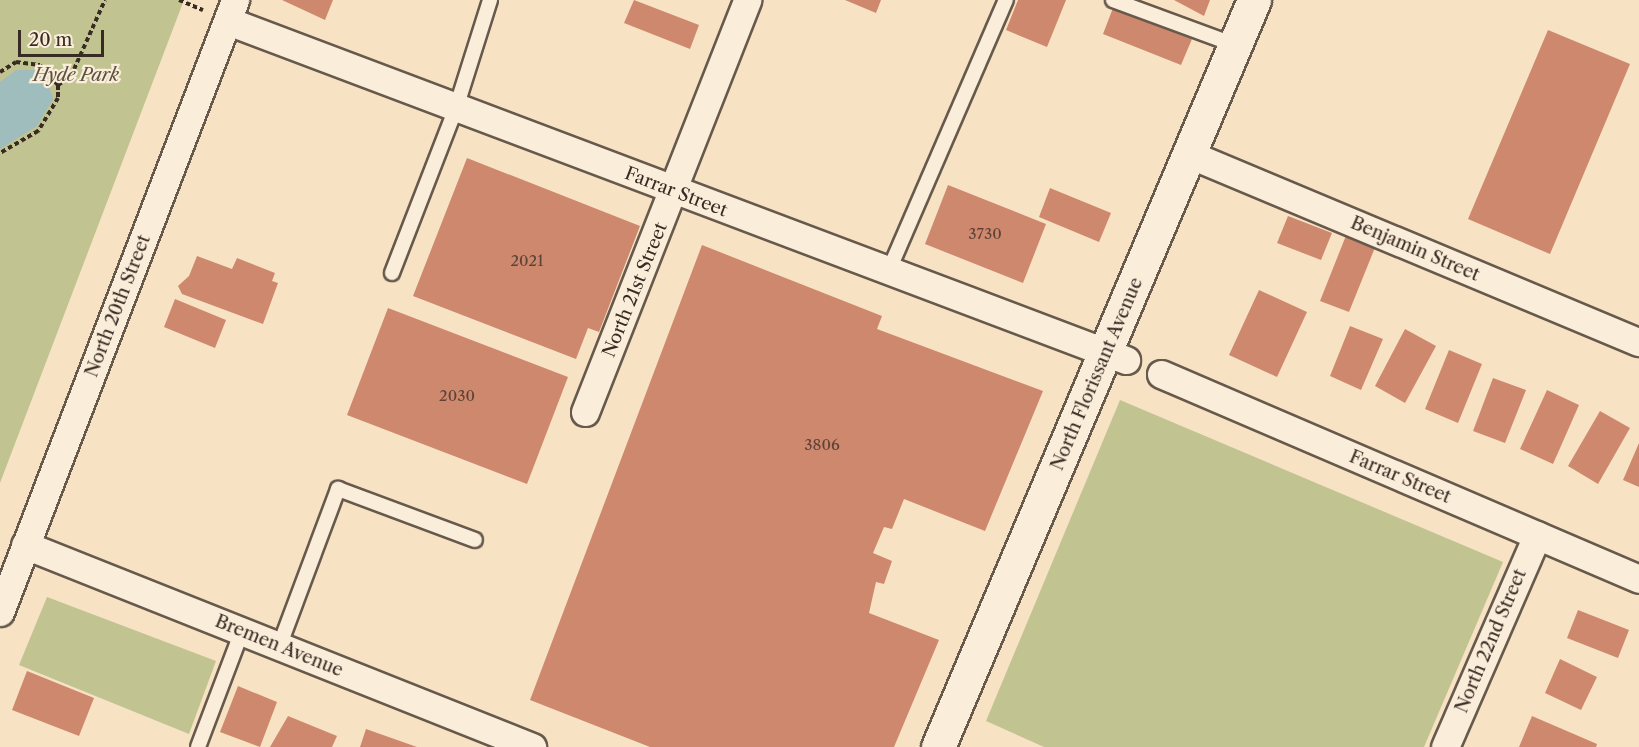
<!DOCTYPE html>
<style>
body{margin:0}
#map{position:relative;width:1639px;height:747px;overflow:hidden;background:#f7e3c4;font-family:"Libre Caslon Text",serif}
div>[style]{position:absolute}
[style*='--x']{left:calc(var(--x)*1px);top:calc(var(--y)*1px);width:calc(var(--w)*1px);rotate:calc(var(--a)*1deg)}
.green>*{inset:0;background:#c1c391}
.water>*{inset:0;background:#9fbdbc}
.building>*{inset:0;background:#ce886d}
.path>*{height:4px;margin-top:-2px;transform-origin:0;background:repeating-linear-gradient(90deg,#372b24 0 4.5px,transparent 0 7.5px)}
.roads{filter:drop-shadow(2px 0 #67594c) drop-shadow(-2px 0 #67594c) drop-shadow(0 2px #67594c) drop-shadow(0 -2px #67594c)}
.service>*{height:14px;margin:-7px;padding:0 7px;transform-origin:7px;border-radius:7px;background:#faedd9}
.minor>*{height:27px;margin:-13.5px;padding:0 13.5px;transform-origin:13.5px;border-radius:13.5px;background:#faedd9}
.secondary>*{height:33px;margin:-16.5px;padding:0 16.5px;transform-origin:16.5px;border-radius:16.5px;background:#faedd9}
span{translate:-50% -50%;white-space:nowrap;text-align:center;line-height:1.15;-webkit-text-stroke:4.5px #faedd9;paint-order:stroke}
.number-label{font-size:15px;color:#5d4236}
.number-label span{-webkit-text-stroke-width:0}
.park-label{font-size:18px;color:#5a513f;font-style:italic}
.street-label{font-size:18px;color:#372b24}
.scale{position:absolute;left:18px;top:30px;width:86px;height:27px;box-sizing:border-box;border:3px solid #372b24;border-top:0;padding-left:8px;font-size:18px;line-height:21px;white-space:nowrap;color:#372b24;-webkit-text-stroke:4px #faedd9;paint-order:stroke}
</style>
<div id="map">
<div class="green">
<div style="clip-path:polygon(0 0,184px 0,0 483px)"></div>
<div style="clip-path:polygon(1120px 400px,1503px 562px,1424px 747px,1044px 747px,986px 721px)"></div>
<div style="clip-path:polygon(47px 597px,216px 661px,189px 734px,19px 665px)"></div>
</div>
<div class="water">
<div style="clip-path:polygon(16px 70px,34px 70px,47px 80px,53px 99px,37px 126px,0 149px,0 82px)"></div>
</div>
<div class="building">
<div style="clip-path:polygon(282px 0,333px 0,325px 20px)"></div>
<div style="clip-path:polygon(634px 0,699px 25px,690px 49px,624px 23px)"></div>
<div style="clip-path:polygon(845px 0,881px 0,876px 13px)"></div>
<div style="clip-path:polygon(1018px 0,1066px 0,1047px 47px,1006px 30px)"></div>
<div style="clip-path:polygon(1174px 0,1210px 0,1204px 16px)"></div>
<div style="clip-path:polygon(1113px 8px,1192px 39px,1181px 65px,1103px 34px)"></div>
<div style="clip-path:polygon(1548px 30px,1630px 64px,1550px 254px,1468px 219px)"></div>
<div style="clip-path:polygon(467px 158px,640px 226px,599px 332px,588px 328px,576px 359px,413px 296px)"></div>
<div style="clip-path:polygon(948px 185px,1046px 224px,1023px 283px,925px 244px)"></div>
<div style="clip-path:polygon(1050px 188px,1111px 213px,1099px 242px,1039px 217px)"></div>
<div style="clip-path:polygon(1288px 216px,1332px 233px,1321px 260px,1277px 243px)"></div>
<div style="clip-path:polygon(1347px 233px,1376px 245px,1349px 312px,1320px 301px)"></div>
<div style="clip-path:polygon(702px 245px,882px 316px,877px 329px,1043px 391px,985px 531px,904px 499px,892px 529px,884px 527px,873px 553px,892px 561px,884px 584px,876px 582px,869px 613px,939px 640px,894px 747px,650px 747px,530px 700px)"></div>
<div style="clip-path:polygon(197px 256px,232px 269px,237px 258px,275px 273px,272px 281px,278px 283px,263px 324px,182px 294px,178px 286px,189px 276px)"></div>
<div style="clip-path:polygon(1259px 290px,1307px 312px,1277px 377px,1229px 355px)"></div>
<div style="clip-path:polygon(175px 299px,226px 320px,215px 348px,164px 327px)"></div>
<div style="clip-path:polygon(388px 308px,568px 377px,527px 484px,347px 415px)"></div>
<div style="clip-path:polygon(1350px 326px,1383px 339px,1361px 390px,1330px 376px)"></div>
<div style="clip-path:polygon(1405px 329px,1436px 346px,1405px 403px,1375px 386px)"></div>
<div style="clip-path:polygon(1449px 350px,1482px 364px,1458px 423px,1425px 409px)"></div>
<div style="clip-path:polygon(1493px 378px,1526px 390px,1505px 443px,1473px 431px)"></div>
<div style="clip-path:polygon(1547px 390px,1579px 405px,1553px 464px,1520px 449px)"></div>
<div style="clip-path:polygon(1600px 411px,1630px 428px,1598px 484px,1568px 466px)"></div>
<div style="clip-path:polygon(1639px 443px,1639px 487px,1623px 480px)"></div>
<div style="clip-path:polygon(1578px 610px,1629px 630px,1618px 658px,1567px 638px)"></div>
<div style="clip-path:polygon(1560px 659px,1597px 677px,1581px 710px,1545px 693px)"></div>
<div style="clip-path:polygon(27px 671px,94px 698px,79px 736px,12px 710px)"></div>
<div style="clip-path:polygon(238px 686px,277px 702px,260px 747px,220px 732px)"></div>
<div style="clip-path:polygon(288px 716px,337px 736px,332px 747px,270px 747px)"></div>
<div style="clip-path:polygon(1532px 716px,1597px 744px,1596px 747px,1519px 747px)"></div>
<div style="clip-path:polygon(366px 729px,417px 747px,360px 747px)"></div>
</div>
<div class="path">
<div style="--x:179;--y:0;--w:26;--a:23"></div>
<div style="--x:0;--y:72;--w:19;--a:-32"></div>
<div style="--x:16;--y:62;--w:24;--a:7"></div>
<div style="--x:40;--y:65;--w:27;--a:48"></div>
<div style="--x:58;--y:85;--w:13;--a:90"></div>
<div style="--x:58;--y:98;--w:39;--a:121"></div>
<div style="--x:38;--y:131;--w:44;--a:149.9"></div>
<div style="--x:58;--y:85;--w:16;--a:-35"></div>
<div style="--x:71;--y:76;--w:83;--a:-65.9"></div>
</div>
<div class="roads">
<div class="service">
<div style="--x:1113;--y:0;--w:130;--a:20.2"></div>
<div style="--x:889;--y:270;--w:294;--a:-66.6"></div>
<div style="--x:392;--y:273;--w:177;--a:-68.8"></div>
<div style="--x:456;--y:108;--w:113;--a:-72.5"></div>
<div style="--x:279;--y:647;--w:169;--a:-69.5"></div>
<div style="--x:338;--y:489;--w:146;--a:20.4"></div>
<div style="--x:198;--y:747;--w:124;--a:-69.2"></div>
</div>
<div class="minor">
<div style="--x:228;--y:21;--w:960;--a:20.68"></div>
<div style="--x:1191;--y:155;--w:485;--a:22.7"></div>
<div style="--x:1161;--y:374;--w:520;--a:23.21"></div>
<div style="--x:585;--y:412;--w:443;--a:-68.5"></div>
<div style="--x:25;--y:545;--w:546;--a:21.72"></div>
<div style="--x:0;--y:612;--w:656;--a:-68.99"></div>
<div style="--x:1445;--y:747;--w:231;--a:-66.5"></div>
</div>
<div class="secondary">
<div style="--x:938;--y:747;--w:811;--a:-67.07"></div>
</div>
</div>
<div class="number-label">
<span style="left:985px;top:234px">3730</span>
<span style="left:527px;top:261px">2021</span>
<span style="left:457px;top:396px">2030</span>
<span style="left:822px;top:445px">3806</span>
</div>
<div class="park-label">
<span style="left:76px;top:75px">Hyde Park</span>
</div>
<div class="street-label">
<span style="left:676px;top:192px;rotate:21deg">Farrar Street</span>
<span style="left:1415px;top:249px;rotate:23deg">Benjamin Street</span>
<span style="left:635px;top:290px;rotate:-68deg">North 21st Street</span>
<span style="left:118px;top:306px;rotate:-69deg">North 20th Street</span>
<span style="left:1097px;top:374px;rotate:-67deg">North Florissant Avenue</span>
<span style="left:1400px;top:477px;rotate:23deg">Farrar Street</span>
<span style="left:1491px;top:641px;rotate:-67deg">North 22nd Street</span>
<span style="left:279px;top:646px;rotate:22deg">Bremen Avenue</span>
</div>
<div class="scale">20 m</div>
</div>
